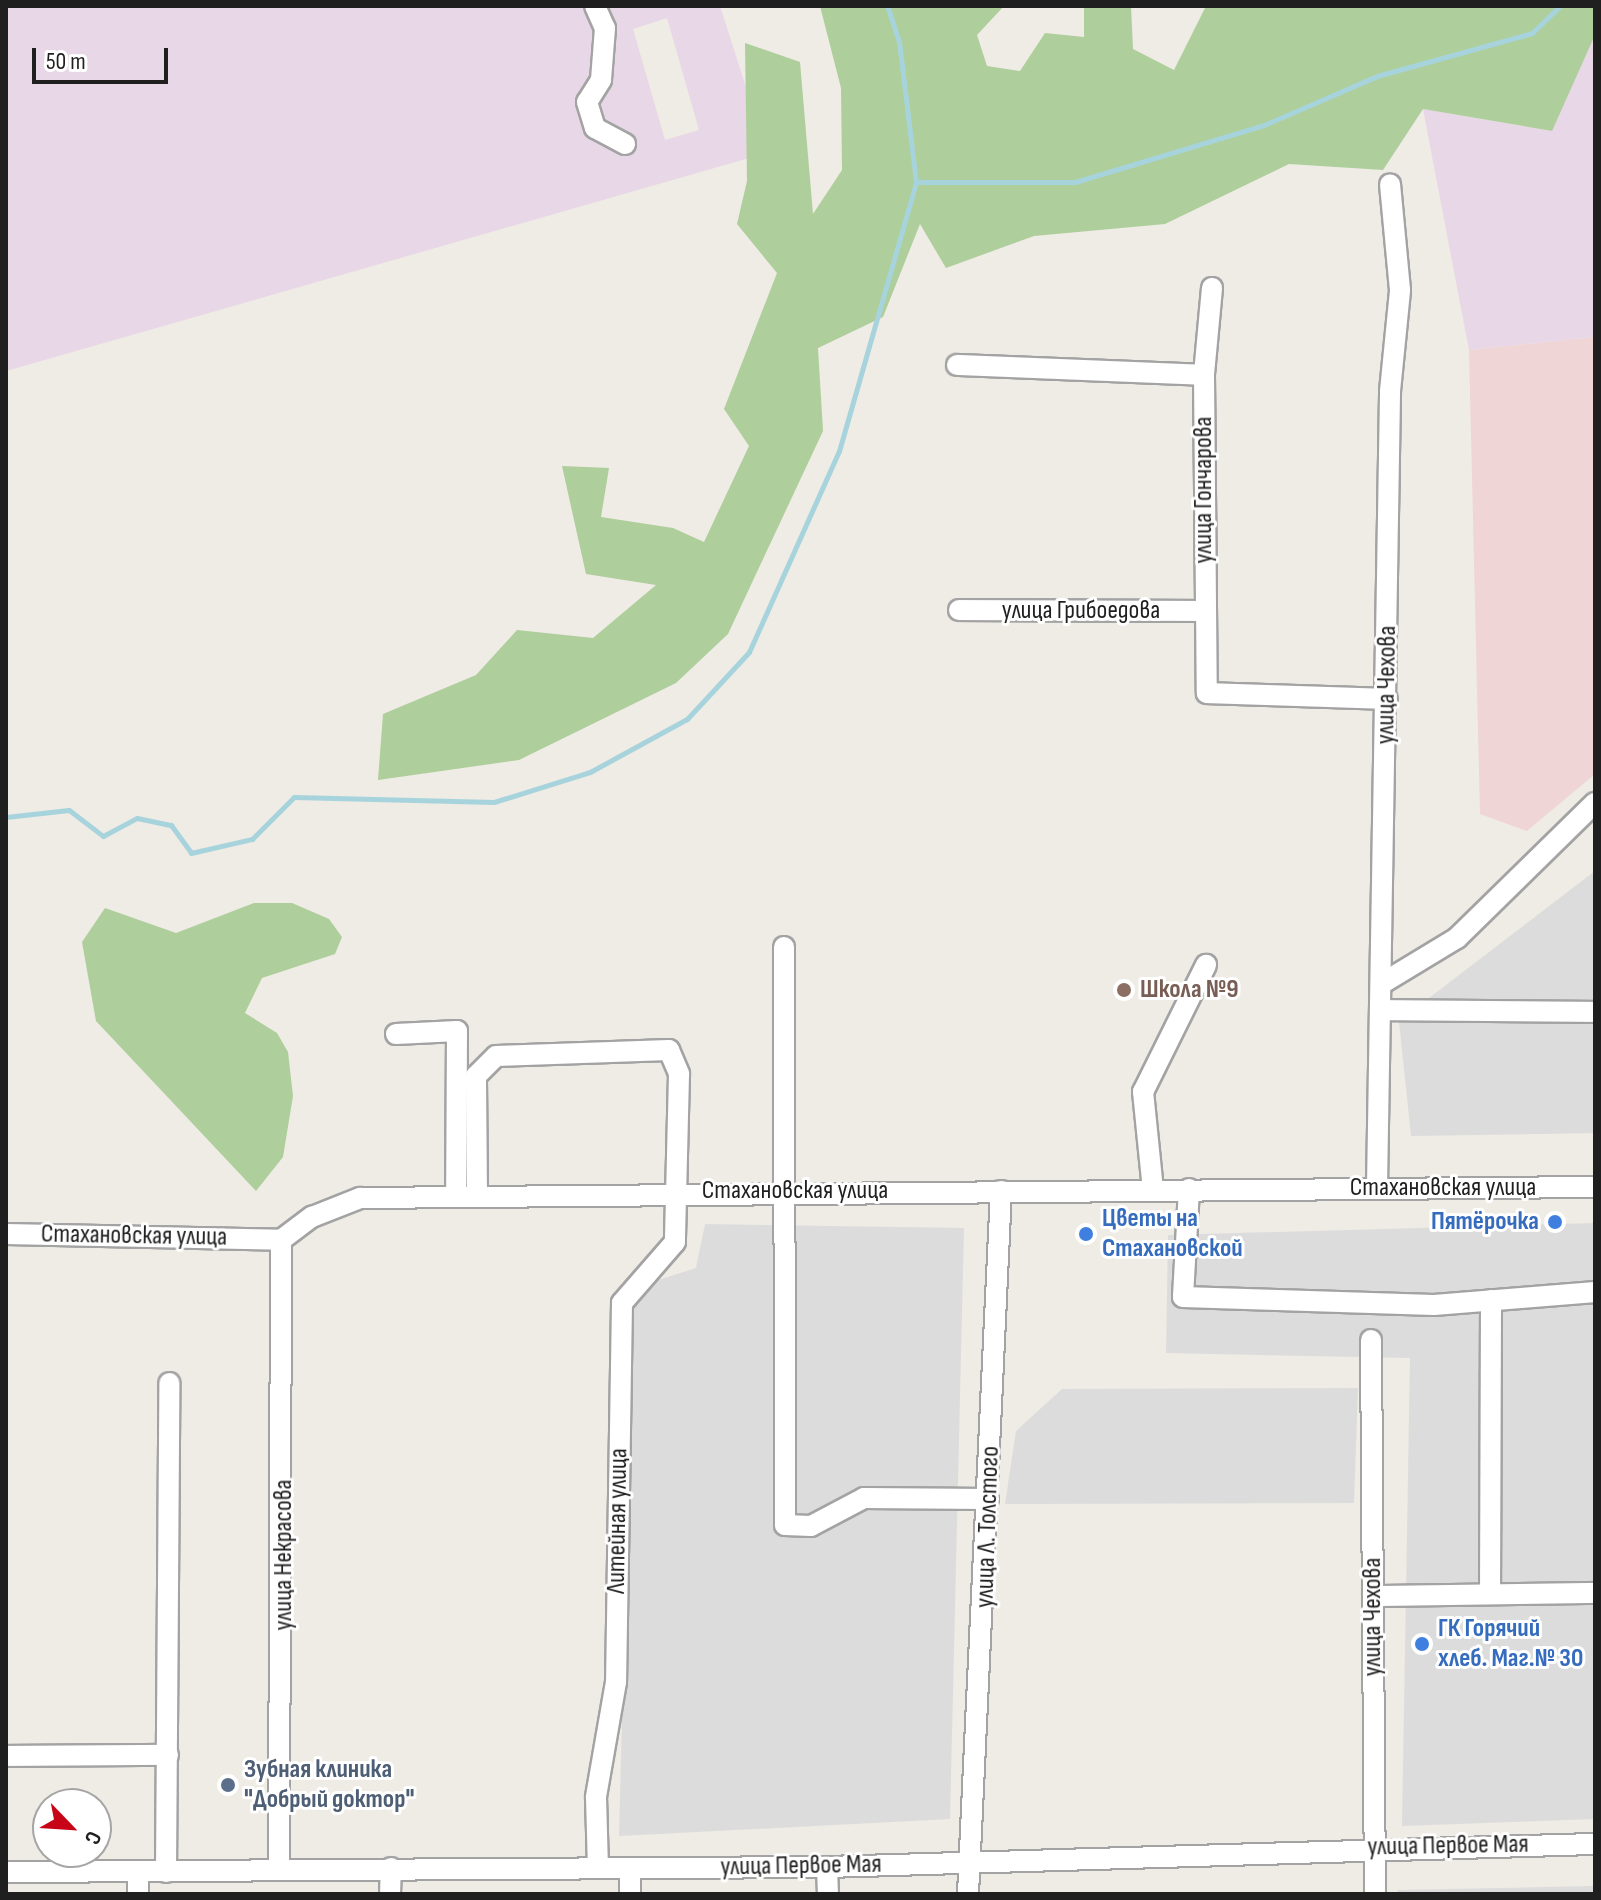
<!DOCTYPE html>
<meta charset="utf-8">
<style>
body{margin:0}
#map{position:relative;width:1601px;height:1900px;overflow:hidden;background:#efebe5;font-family:"Sofia Sans Condensed",sans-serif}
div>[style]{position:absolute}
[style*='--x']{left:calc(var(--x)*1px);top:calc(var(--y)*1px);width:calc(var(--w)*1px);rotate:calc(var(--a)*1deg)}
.residential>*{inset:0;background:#dddcdc}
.commercial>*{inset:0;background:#f0d5d6}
.industrial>*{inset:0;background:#e8d7e6}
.forest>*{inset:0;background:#aece9b}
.stream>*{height:5px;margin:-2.5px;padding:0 2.5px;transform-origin:2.5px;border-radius:2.5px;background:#a7d4dc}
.roads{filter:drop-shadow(2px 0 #a3a3a3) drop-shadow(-2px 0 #a3a3a3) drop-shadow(0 2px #a3a3a3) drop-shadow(0 -2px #a3a3a3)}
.minor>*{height:20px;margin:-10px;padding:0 10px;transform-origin:10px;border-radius:10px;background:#fff}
.dots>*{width:22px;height:22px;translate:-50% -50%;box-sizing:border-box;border:4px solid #fff;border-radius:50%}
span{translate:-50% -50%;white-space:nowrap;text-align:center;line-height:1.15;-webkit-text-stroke:6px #fff;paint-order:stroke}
.street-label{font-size:26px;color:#1f1f1f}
.education-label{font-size:26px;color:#785e54;font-weight:700}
.left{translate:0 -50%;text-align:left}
.shop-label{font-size:26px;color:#366cbe;font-weight:700}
.right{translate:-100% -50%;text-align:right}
.service-label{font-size:26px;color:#4e5e75;font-weight:700}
.frame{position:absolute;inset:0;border:8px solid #1f1f1f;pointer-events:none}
.north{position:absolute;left:32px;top:1788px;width:80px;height:80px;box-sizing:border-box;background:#fff;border:2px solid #a5a5a5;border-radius:50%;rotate:115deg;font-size:22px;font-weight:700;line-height:32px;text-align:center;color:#1f1f1f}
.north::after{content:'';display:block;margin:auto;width:28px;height:36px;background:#c80516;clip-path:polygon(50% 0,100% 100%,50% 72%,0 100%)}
.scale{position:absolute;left:32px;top:48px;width:136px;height:36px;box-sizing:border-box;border:4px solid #1f1f1f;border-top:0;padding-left:10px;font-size:24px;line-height:28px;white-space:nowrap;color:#1f1f1f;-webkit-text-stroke:6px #fff;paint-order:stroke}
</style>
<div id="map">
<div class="residential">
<div style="clip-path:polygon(1595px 871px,1595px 1133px,1411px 1136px,1399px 1021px)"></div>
<div style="clip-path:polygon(1595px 1223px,1595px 1819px,1402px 1826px,1410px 1358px,1166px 1353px,1168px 1235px)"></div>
<div style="clip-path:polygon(705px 1224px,964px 1228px,950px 1819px,619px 1836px,633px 1288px,696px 1268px)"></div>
<div style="clip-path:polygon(1358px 1388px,1354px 1503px,1005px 1504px,1016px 1431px,1062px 1389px)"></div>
<div style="clip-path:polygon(1595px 1886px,1595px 1894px,1398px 1894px,1397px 1890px)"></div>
</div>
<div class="commercial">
<div style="clip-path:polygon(1595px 337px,1595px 774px,1527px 831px,1480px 814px,1469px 350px)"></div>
</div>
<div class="industrial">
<div style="clip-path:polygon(evenodd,6px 6px,720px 6px,767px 153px,6px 371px,6px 6px,667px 18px,699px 130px,665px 140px,633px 29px,667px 18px)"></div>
<div style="clip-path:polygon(1595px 35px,1595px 337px,1469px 350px,1423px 109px,1551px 131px)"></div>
</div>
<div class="forest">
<div style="clip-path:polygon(820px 6px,1004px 6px,977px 35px,987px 66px,1020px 71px,1045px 33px,1084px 37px,1084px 6px,1131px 6px,1133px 49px,1174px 70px,1206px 6px,1595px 6px,1595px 35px,1552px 131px,1423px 109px,1383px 170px,1289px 164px,1165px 224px,1034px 236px,946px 268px,920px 224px,883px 317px,818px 348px,823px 431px,728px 634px,676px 683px,519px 760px,378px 780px,383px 714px,476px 675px,517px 630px,593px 638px,656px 585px,586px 574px,562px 466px,609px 468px,601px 517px,673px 528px,704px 542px,749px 446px,724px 409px,777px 273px,737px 224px,747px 181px,745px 43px,800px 62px,813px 214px,842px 170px,841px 88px)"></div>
<div style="clip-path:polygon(254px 903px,292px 903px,329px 919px,342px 937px,335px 954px,262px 978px,245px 1013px,277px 1033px,288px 1052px,293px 1096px,283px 1157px,256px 1191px,96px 1021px,82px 942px,105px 908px,176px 933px)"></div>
</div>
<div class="stream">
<div style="--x:916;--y:182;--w:159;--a:0"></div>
<div style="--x:1075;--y:182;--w:197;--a:-16.8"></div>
<div style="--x:1264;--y:125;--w:123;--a:-23.4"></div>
<div style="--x:1377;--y:76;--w:161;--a:-15.5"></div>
<div style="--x:1532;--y:33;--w:39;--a:-44"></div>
<div style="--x:6;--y:817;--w:63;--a:-6.3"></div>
<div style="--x:69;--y:810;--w:43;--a:37.4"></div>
<div style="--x:103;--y:836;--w:38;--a:-28"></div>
<div style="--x:137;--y:818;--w:35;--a:12"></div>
<div style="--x:171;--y:825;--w:34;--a:54"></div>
<div style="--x:191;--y:853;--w:63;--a:-12.9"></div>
<div style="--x:252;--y:839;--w:59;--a:-45"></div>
<div style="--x:294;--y:797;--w:200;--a:1.4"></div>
<div style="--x:494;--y:802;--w:101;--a:-17.4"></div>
<div style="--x:590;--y:772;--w:111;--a:-28.7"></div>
<div style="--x:687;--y:719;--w:91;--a:-47.2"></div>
<div style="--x:749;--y:652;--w:220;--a:-65.9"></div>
<div style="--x:839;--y:451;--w:280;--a:-74"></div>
<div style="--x:916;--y:182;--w:141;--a:-96.9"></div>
<div style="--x:899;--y:42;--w:38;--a:-108"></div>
</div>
<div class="roads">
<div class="minor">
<div style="--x:595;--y:6;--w:24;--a:66"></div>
<div style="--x:605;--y:28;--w:52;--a:94.4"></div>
<div style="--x:601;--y:80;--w:26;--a:122"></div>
<div style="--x:587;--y:102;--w:27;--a:73"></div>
<div style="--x:595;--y:128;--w:34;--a:28"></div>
<div style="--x:1212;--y:288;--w:87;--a:95.3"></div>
<div style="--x:1204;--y:375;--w:318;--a:89.5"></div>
<div style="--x:1207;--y:693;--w:180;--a:1.9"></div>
<div style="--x:957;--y:365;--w:247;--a:2.3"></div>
<div style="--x:959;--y:610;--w:245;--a:0.2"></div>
<div style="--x:784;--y:947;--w:578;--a:89.9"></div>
<div style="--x:785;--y:1525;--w:26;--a:2"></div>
<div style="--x:811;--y:1526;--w:60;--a:-27.8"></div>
<div style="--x:864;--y:1498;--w:124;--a:0.5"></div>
<div style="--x:1381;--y:984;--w:89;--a:-31.2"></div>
<div style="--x:1457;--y:938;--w:193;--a:-44.4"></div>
<div style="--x:1380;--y:1010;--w:215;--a:0.5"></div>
<div style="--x:396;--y:1034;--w:61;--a:-2.8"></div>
<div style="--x:457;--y:1031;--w:165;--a:90.3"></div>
<div style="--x:1377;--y:1187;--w:796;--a:-89.06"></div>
<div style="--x:1390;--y:391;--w:101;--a:-84.3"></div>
<div style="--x:1400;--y:290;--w:106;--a:-95.4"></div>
<div style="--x:1189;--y:1189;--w:108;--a:93.2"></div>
<div style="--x:1183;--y:1297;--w:251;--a:1.8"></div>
<div style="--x:1434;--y:1305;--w:162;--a:-4.6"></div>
<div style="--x:1153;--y:1190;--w:99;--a:-95.8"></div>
<div style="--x:1143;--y:1092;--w:142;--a:-63.6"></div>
<div style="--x:477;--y:1195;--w:119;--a:-90.5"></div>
<div style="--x:476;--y:1076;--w:28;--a:-45"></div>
<div style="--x:496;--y:1056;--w:173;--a:-2"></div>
<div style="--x:669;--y:1050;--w:26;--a:67"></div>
<div style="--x:679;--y:1074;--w:168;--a:91.4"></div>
<div style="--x:675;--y:1242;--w:81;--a:131"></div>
<div style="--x:622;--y:1303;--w:379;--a:90.9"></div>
<div style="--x:616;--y:1682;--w:117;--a:99.9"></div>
<div style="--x:596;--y:1797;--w:71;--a:88.4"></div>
<div style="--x:6;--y:1234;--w:275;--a:1.2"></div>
<div style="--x:281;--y:1240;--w:39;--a:-37"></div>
<div style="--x:312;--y:1217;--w:52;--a:-21.6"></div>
<div style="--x:360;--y:1198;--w:1235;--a:-0.51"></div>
<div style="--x:1371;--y:1340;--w:554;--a:89.59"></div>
<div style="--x:1490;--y:1594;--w:294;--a:-89.8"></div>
<div style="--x:1373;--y:1596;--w:222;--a:-0.8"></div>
<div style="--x:6;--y:1756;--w:162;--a:-0.4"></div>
<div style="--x:827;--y:1867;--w:27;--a:88"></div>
<div style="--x:279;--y:1870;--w:630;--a:-89.82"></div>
<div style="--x:6;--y:1872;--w:821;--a:-0.35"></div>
<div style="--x:827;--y:1867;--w:768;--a:-1.72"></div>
<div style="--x:166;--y:1872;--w:489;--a:-89.6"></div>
<div style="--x:138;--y:1873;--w:21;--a:90"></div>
<div style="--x:390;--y:1894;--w:26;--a:-88"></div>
<div style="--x:630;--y:1894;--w:26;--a:-90"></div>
<div style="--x:968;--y:1894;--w:704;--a:-87.31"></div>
</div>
</div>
<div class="dots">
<div style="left:1124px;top:990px;background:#8d6e63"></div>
<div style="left:1555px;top:1222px;background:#3f7fe0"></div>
<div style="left:1086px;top:1234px;background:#3f7fe0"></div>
<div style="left:1422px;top:1644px;background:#3f7fe0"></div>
<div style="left:228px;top:1785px;background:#5c6f8a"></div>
</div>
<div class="street-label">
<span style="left:1204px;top:490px;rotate:-90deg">улица Гончарова</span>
<span style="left:1081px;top:611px">улица Грибоедова</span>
<span style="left:1387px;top:685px;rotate:-89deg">улица Чехова</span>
<span style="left:1443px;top:1188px">Стахановская улица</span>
<span style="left:795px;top:1191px">Стахановская улица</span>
<span style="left:134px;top:1236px;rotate:1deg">Стахановская улица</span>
<span style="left:618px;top:1521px;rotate:-89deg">Литейная улица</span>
<span style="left:988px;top:1527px;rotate:-88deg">улица Л. Толстого</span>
<span style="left:284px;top:1555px;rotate:-90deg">улица Некрасова</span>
<span style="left:1373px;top:1617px;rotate:-90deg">улица Чехова</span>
<span style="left:1448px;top:1846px;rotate:-1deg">улица Первое Мая</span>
<span style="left:801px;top:1866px;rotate:-1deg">улица Первое Мая</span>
</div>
<div class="education-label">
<span class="left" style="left:1140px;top:990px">Школа №9</span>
</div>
<div class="shop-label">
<span class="left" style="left:1102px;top:1234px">Цветы на<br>Стахановской</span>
<span class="right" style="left:1539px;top:1222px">Пятёрочка</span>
<span class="left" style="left:1438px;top:1644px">ГК Горячий<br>хлеб. Маг.№ 30</span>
</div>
<div class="service-label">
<span class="left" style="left:244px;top:1785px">Зубная клиника<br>"Добрый доктор"</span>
</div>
<div class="frame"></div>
<div class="north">С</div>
<div class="scale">50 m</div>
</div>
